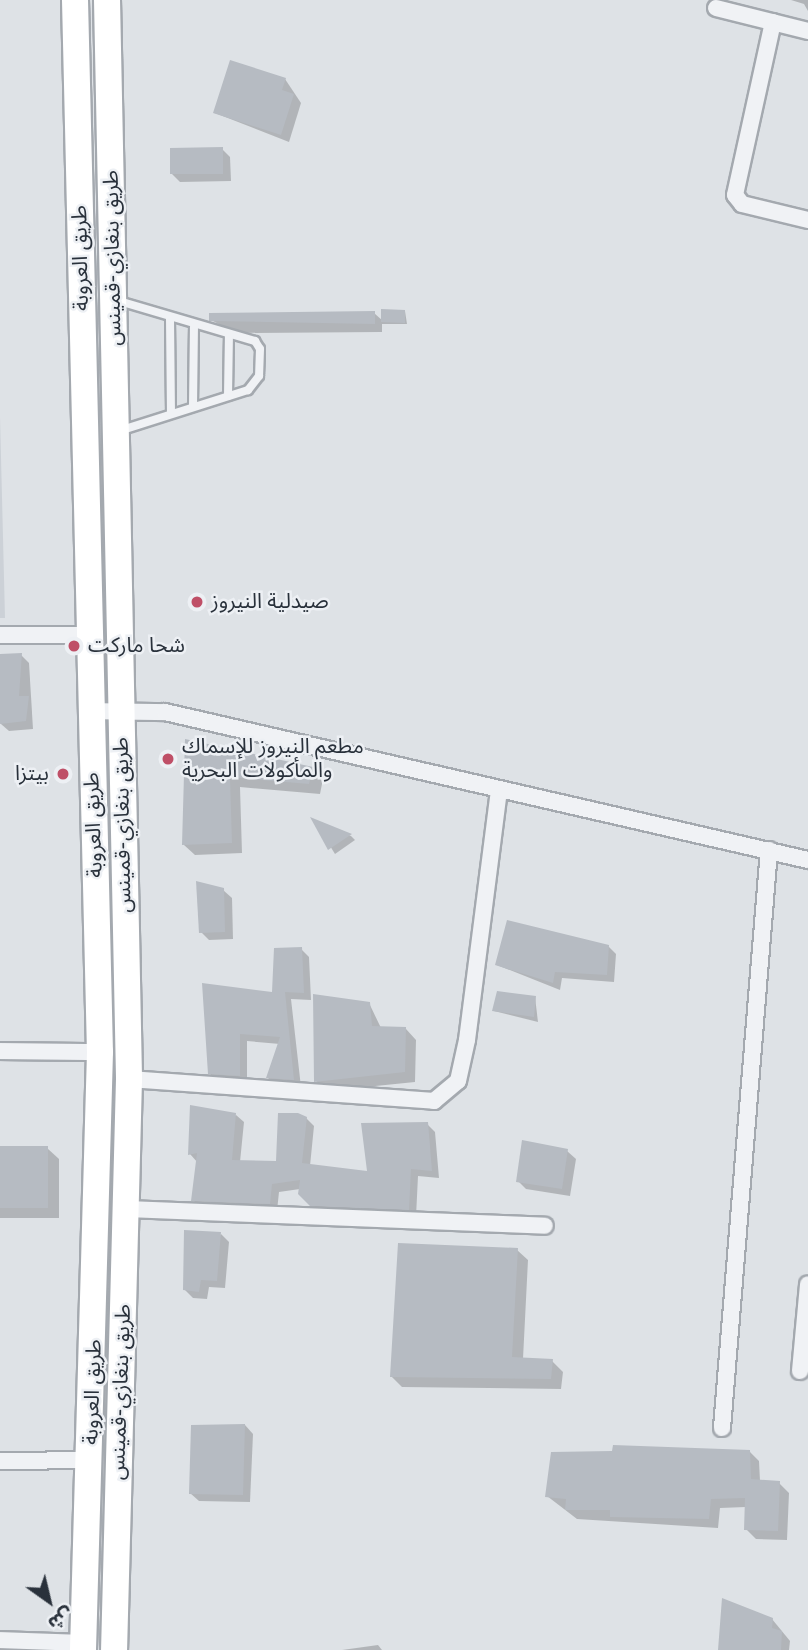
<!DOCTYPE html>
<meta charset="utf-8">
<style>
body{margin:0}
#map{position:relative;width:808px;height:1650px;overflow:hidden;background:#dee2e6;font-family:"Varela Round","Noto Sans Arabic",sans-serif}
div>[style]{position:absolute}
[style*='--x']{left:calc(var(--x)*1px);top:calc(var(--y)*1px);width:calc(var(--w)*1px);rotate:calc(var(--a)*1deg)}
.built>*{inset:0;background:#ccd1d7}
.shadow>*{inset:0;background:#0003}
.building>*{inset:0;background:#b6bbc2}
.roads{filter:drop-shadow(2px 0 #a4a9af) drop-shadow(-2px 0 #a4a9af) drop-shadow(0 2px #a4a9af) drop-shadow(0 -2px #a4a9af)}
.lane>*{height:8px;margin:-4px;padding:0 4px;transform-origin:4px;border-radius:4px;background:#f0f2f5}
.street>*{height:16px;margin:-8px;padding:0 8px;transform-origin:8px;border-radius:8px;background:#f0f2f5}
.primary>*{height:26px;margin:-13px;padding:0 13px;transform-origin:13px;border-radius:13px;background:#fff}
.dots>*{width:19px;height:19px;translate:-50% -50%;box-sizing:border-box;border:4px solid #edf0f4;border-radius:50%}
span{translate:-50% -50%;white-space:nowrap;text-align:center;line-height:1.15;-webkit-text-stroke:5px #edf0f4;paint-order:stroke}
.street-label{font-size:21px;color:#29313b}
.poi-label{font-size:21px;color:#29313b}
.left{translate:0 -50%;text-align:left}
.right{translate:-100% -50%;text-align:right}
.north{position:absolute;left:14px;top:1566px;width:70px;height:70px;-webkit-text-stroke:5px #edf0f4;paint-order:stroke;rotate:146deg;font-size:19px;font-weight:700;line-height:28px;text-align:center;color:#29313b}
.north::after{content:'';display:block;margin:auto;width:24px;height:32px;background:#29313b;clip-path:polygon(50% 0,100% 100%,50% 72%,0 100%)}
</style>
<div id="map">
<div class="built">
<div style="clip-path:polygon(0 417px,5px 618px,0 618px)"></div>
</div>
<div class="shadow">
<div style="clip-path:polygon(791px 0,808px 0,808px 11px,804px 4px)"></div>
<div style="clip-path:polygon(285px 79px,301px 103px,289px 142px,215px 113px)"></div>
<div style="clip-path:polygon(222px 149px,230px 157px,231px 181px,180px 182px,172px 174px)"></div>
<div style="clip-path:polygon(405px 311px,407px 324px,382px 324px,382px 332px,236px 333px,211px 320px,374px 313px,383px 321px)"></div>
<div style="clip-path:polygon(0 655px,21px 655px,29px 663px,33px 729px,9px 731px,1px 724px)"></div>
<div style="clip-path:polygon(186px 741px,312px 768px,323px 779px,320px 794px,240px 787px,242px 853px,195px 855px,184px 845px)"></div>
<div style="clip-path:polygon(314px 820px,351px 836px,355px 840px,335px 854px)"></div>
<div style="clip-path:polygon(223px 890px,232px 898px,233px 939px,209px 940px,201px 932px)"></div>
<div style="clip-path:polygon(608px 946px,616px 954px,614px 982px,562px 978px,560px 990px,497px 965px)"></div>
<div style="clip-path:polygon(301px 949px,309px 957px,311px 1000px,291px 999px,301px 1087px,276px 1086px,268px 1078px,280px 1044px,247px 1041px,247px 1083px,217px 1081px,209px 1073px,204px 985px,273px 994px)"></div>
<div style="clip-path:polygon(535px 997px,538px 1022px,494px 1011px)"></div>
<div style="clip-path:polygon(369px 1003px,381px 1028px,406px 1029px,416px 1040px,415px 1082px,326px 1091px,316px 1081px)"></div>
<div style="clip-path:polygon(236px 1115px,244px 1122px,240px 1162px,277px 1163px,306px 1118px,314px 1126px,310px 1166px,369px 1173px,427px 1124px,435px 1132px,439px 1178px,418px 1176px,416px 1217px,320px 1213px,300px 1189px,279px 1192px,277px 1211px,201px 1208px,193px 1200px,198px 1163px,190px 1154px)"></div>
<div style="clip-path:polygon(0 1148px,47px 1148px,59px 1159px,59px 1218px,0 1218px)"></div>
<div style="clip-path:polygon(567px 1151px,576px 1159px,570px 1196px,526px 1189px,518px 1181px)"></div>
<div style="clip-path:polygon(221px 1234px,229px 1242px,225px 1288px,209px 1287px,207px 1299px,193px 1298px,185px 1290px)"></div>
<div style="clip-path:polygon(517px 1250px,528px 1260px,523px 1359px,552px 1361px,563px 1372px,561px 1389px,402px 1387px,391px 1376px)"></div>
<div style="clip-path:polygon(245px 1425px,253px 1434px,250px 1502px,199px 1501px,190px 1493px)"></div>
<div style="clip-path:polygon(750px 1452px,759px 1461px,760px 1481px,779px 1483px,789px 1493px,787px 1540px,756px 1539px,746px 1529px,746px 1507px,720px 1508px,718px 1528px,577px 1519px,547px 1496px)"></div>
<div style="clip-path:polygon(772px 1619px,790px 1641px,789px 1650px,719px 1650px)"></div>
<div style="clip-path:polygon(378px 1645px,382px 1650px,342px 1650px)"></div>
</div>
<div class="building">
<div style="clip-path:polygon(230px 60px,286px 78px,282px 90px,294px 94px,281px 135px,213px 113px)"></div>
<div style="clip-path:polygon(223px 147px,223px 174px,170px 174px,170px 148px)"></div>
<div style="clip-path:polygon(381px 309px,405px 310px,405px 323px,381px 322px)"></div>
<div style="clip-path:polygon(375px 311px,375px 324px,209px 321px,209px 313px)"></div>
<div style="clip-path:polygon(22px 653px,19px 696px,29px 696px,26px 721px,0 724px,0 654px)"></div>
<div style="clip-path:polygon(185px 739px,313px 767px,309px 784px,230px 777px,232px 843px,182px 845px)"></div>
<div style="clip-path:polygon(310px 817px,352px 834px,328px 850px)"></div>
<div style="clip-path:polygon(196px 881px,224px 888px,225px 932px,199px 933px)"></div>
<div style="clip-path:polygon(507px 920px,609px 945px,607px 975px,555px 972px,553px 983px,495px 965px)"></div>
<div style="clip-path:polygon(302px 947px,304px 993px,285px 992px,294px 1080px,266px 1078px,280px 1037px,240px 1034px,240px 1076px,208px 1074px,202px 983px,272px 992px,274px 948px)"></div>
<div style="clip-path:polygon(497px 991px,536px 996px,534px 1017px,492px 1011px)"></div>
<div style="clip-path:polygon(313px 994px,370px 1002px,372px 1026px,406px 1027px,405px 1072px,314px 1082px)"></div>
<div style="clip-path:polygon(190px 1105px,236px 1113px,232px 1160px,276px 1161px,278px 1113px,298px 1113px,307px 1117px,302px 1163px,367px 1171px,361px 1123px,428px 1122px,432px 1171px,411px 1169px,409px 1210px,310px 1206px,298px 1194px,300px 1180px,272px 1184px,270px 1204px,191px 1201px,197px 1153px,188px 1155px)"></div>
<div style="clip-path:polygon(522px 1140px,568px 1149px,562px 1189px,516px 1182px)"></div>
<div style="clip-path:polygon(0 1146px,48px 1146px,48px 1208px,0 1208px)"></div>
<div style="clip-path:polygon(184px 1230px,221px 1232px,217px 1281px,201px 1280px,199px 1292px,183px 1290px)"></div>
<div style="clip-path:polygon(398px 1243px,518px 1248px,512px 1357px,553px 1359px,551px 1379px,390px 1377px)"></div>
<div style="clip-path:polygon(245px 1424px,243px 1495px,189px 1494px,191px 1425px)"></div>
<div style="clip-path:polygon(613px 1445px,750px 1450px,751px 1479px,780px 1481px,778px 1531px,744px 1530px,745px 1498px,711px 1499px,709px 1519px,610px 1517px,610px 1510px,565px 1510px,566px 1499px,545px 1497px,551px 1452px,612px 1451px)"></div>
<div style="clip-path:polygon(722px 1598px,773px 1618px,772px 1628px,782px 1631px,781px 1650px,718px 1650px)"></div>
</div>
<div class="roads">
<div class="lane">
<div style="--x:119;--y:301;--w:142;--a:16.4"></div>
<div style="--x:255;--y:341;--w:9;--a:58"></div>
<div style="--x:260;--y:349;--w:27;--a:92"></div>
<div style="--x:259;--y:376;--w:18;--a:128"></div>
<div style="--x:248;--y:390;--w:135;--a:162.4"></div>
<div style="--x:170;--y:319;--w:94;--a:89.4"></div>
<div style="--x:228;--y:396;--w:61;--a:-89.1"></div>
<div style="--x:193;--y:406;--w:79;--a:-89.3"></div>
</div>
<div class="street">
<div style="--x:716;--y:8;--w:95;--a:14"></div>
<div style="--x:773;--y:22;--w:177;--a:102.4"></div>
<div style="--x:735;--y:195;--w:11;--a:52"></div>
<div style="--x:742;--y:204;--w:68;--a:13.6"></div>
<div style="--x:0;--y:635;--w:89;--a:0"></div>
<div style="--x:91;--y:711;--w:74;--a:0.8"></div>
<div style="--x:165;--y:712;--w:660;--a:12.96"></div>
<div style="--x:0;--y:1051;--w:100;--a:0.6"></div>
<div style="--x:129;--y:1079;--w:306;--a:4.1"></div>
<div style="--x:434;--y:1101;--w:31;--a:-40"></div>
<div style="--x:458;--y:1081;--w:42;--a:-77.6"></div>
<div style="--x:467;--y:1040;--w:253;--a:-82.7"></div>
<div style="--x:129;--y:1209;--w:416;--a:2.3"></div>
<div style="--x:800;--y:1371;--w:87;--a:-84.7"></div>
<div style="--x:722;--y:1428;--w:580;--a:-85.35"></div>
<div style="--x:0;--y:1461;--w:91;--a:-0.6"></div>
<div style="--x:0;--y:1640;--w:83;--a:2.1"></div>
</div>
<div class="primary">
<div style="--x:75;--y:0;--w:1052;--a:88.64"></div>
<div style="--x:100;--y:1052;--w:598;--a:91.63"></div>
<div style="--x:107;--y:0;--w:1079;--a:88.83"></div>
<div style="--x:129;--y:1079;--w:571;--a:91.5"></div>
</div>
</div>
<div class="dots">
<div style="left:197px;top:602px;background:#bf4f67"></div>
<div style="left:74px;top:646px;background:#bf4f67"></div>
<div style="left:168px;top:759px;background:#bf4f67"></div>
<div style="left:63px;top:774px;background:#bf4f67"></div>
</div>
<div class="street-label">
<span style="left:81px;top:258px;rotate:-91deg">طريق العروبة</span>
<span style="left:113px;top:258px;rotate:-91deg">طريق بنغازي-قمينس</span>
<span style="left:94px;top:825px;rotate:-92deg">طريق العروبة</span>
<span style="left:123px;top:825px;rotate:-91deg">طريق بنغازي-قمينس</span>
<span style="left:93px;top:1392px;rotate:-88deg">طريق العروبة</span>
<span style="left:121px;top:1392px;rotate:-88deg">طريق بنغازي-قمينس</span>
</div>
<div class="poi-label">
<span class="left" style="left:211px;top:602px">صيدلية النيروز</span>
<span class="left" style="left:88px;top:646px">شحا ماركت</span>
<span class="left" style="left:182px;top:759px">مطعم النيروز للإسماك<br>والمأكولات البحرية</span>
<span class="right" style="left:49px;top:774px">بيتزا</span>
</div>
<div class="north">ش</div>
</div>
